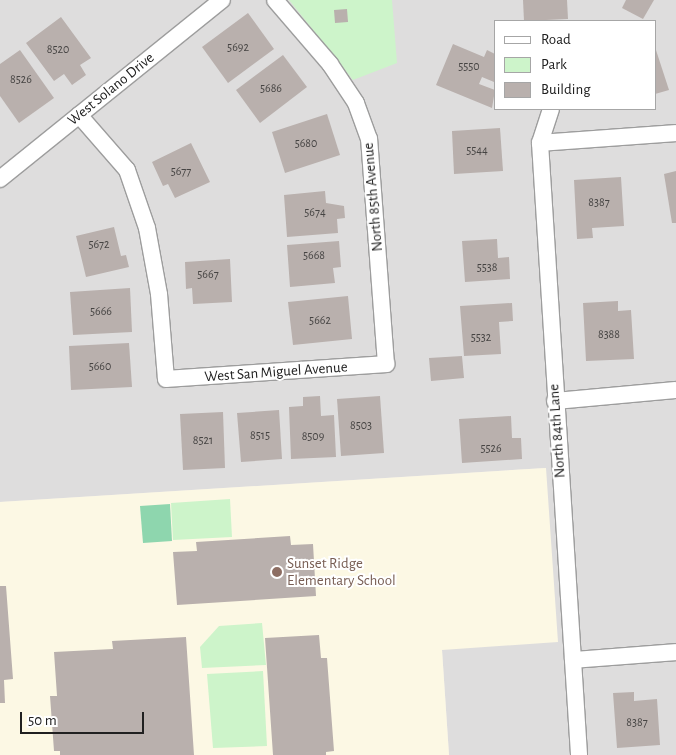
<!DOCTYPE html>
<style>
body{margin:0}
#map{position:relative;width:676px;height:755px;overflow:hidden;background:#efebe7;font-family:"Alegreya Sans",sans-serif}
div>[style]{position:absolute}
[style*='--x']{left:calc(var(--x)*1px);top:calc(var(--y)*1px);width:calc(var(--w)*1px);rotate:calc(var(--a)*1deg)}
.residential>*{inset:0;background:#dedddd}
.education>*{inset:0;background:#fcf8e4}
.park>*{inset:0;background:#cdf4ca}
.pitch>*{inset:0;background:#8ed6ae}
.building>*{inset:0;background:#b9b0ad}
.roads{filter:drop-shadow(1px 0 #9d9d9d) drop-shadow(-1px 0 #9d9d9d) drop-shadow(0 1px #9d9d9d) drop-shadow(0 -1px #9d9d9d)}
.street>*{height:16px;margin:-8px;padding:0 8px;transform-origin:8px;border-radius:8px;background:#fff}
.dots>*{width:14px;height:14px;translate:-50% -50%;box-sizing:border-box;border:2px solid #fff;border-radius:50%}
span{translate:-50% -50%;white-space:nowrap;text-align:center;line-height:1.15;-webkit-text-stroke:4px #fff;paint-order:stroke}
.number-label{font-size:12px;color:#464443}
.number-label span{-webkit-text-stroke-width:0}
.street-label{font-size:15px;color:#202020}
.education-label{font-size:15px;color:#785e54}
.left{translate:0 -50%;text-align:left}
.legend{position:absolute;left:494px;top:20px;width:162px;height:90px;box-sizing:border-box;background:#fff;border:1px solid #a6a6a6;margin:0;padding:6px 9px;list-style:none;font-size:15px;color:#202020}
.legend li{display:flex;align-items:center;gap:10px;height:25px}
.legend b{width:25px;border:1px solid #a6a6a6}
.scale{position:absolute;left:20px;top:712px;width:124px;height:22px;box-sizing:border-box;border:2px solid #202020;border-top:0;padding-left:6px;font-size:15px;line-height:18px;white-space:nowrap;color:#202020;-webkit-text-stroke:4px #fff;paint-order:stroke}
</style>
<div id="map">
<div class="residential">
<div style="clip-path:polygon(evenodd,0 0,676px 0,676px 755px,449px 755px,442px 650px,545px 468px,0 502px,0 0,495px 21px,655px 21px,655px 109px,495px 109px,495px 21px)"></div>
</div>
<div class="education">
<div style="clip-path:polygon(546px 468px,558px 642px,442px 650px,449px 755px,0 755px,0 502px)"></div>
</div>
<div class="park">
<div style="clip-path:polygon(289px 0,392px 0,397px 63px,353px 80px)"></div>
<div style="clip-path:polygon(230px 499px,232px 537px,173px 540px,171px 503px)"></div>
<div style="clip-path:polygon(262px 623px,266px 665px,202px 668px,200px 647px,219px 626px)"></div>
<div style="clip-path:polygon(263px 671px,267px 746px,213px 748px,207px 674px)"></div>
</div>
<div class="pitch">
<div style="clip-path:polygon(170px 504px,172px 541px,143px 543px,140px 506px)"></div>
</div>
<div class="building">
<div style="clip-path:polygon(523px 0,567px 0,568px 19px,524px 21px)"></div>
<div style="clip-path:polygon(626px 0,654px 0,643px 19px,622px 8px)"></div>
<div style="clip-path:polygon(347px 9px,348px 22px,335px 23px,334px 10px)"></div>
<div style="clip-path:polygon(248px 13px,274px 49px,228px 83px,202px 47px)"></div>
<div style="clip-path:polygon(61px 17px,91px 58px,80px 65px,86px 75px,72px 85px,64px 74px,54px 81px,26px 43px)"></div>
<div style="clip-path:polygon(453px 44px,484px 57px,487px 50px,495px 54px,494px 82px,482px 77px,479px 84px,495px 90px,492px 108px,436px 85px)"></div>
<div style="clip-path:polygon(655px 47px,669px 90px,655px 94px)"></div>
<div style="clip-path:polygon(20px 50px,54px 98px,19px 123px,0 96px,0 64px)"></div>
<div style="clip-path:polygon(283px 55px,307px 87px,260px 123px,236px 90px)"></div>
<div style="clip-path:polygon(327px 114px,340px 155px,285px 173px,272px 132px)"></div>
<div style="clip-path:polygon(500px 128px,503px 171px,454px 174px,452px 131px)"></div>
<div style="clip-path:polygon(191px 143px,210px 182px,175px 198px,168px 184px,163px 186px,152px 162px)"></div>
<div style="clip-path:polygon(676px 171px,676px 223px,672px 223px,664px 174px)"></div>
<div style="clip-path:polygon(621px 177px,624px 226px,592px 228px,593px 238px,577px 239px,574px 180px)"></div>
<div style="clip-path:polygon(325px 191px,326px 203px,344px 206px,345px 218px,337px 219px,338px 233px,287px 237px,284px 195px)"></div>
<div style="clip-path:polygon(114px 227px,121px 256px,126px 255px,129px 267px,86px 277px,76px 236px)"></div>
<div style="clip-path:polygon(497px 239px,498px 258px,509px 257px,510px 279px,465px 282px,462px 241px)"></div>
<div style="clip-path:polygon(339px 241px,341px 267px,333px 268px,335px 283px,290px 287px,287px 245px)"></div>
<div style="clip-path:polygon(230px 259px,232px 302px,193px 304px,192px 288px,186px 289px,185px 262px)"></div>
<div style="clip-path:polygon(130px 288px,132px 332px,73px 335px,70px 292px)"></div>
<div style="clip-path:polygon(348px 296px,352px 339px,293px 345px,288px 302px)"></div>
<div style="clip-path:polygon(618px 301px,618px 311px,631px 310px,634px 359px,586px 361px,583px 303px)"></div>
<div style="clip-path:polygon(512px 303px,513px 321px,499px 322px,501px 354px,464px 356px,460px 306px)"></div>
<div style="clip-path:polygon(129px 343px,132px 387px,71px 390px,69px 346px)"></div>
<div style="clip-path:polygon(462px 356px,464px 378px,431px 381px,429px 358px)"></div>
<div style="clip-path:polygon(320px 396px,321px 416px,334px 415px,336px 457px,291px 459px,289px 407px,303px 406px,303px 397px)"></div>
<div style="clip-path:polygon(380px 396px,384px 453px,341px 456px,337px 399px)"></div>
<div style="clip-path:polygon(279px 410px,282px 459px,241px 462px,237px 413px)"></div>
<div style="clip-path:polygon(223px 412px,225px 468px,183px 470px,180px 414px)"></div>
<div style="clip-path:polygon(511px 416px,512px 438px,521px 438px,522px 459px,462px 463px,459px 419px)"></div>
<div style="clip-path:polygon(290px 536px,291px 545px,313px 544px,316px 596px,177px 605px,173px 552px,197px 551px,196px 542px)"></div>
<div style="clip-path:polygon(0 586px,6px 586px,13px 679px,4px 680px,5px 703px,0 703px)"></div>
<div style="clip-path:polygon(319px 635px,321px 658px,327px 658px,334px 751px,326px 752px,326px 755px,273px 755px,265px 638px)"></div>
<div style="clip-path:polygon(186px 637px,194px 755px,60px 755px,60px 751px,54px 751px,50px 696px,57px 696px,54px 652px,113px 649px,112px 641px)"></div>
<div style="clip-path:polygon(634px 692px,634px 701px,657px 699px,660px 745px,617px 748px,613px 693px)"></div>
</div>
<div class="roads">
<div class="street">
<div style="--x:551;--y:109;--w:36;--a:108"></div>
<div style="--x:540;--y:143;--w:613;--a:86.35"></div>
<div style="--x:79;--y:115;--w:73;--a:48.9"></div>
<div style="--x:127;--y:170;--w:61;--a:71"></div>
<div style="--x:147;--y:228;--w:67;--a:79.7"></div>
<div style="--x:159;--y:294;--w:85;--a:85.3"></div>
<div style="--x:166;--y:379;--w:221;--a:-3.9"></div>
<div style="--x:386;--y:364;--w:226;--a:-94.3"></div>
<div style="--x:369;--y:139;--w:38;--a:-110"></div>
<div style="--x:356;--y:103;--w:47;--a:-123.7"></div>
<div style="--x:330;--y:64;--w:84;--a:-130.7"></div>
<div style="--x:540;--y:143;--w:136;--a:-4.2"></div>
<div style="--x:0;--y:179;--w:285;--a:-38.9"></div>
<div style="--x:555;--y:401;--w:121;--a:-5.2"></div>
<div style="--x:573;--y:660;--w:103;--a:-4.4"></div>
</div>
</div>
<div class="dots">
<div style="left:277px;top:572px;background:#8d6e63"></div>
</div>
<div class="number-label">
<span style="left:238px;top:48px">5692</span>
<span style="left:58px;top:50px">8520</span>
<span style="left:469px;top:67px">5550</span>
<span style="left:21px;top:80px">8526</span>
<span style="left:271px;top:89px">5686</span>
<span style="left:306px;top:144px">5680</span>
<span style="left:477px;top:151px">5544</span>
<span style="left:181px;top:172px">5677</span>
<span style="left:599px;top:203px">8387</span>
<span style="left:315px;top:213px">5674</span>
<span style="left:99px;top:245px">5672</span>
<span style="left:314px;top:256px">5668</span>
<span style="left:487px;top:268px">5538</span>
<span style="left:208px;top:275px">5667</span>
<span style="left:101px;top:312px">5666</span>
<span style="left:320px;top:321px">5662</span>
<span style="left:609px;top:335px">8388</span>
<span style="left:481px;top:338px">5532</span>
<span style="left:100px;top:367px">5660</span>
<span style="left:361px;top:426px">8503</span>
<span style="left:260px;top:436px">8515</span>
<span style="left:313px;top:437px">8509</span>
<span style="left:203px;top:441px">8521</span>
<span style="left:491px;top:449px">5526</span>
<span style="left:637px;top:723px">8387</span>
</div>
<div class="street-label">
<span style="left:111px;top:89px;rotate:-39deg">West Solano Drive</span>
<span style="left:373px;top:197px;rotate:-95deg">North 85th Avenue</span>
<span style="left:276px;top:372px;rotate:-4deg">West San Miguel Avenue</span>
<span style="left:557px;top:431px;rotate:-94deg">North 84th Lane</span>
</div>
<div class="education-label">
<span class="left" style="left:287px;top:572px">Sunset Ridge<br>Elementary School</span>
</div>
<ul class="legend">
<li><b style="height:6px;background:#fff"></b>Road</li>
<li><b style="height:14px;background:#cdf4ca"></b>Park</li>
<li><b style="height:14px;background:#b9b0ad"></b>Building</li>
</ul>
<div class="scale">50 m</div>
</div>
